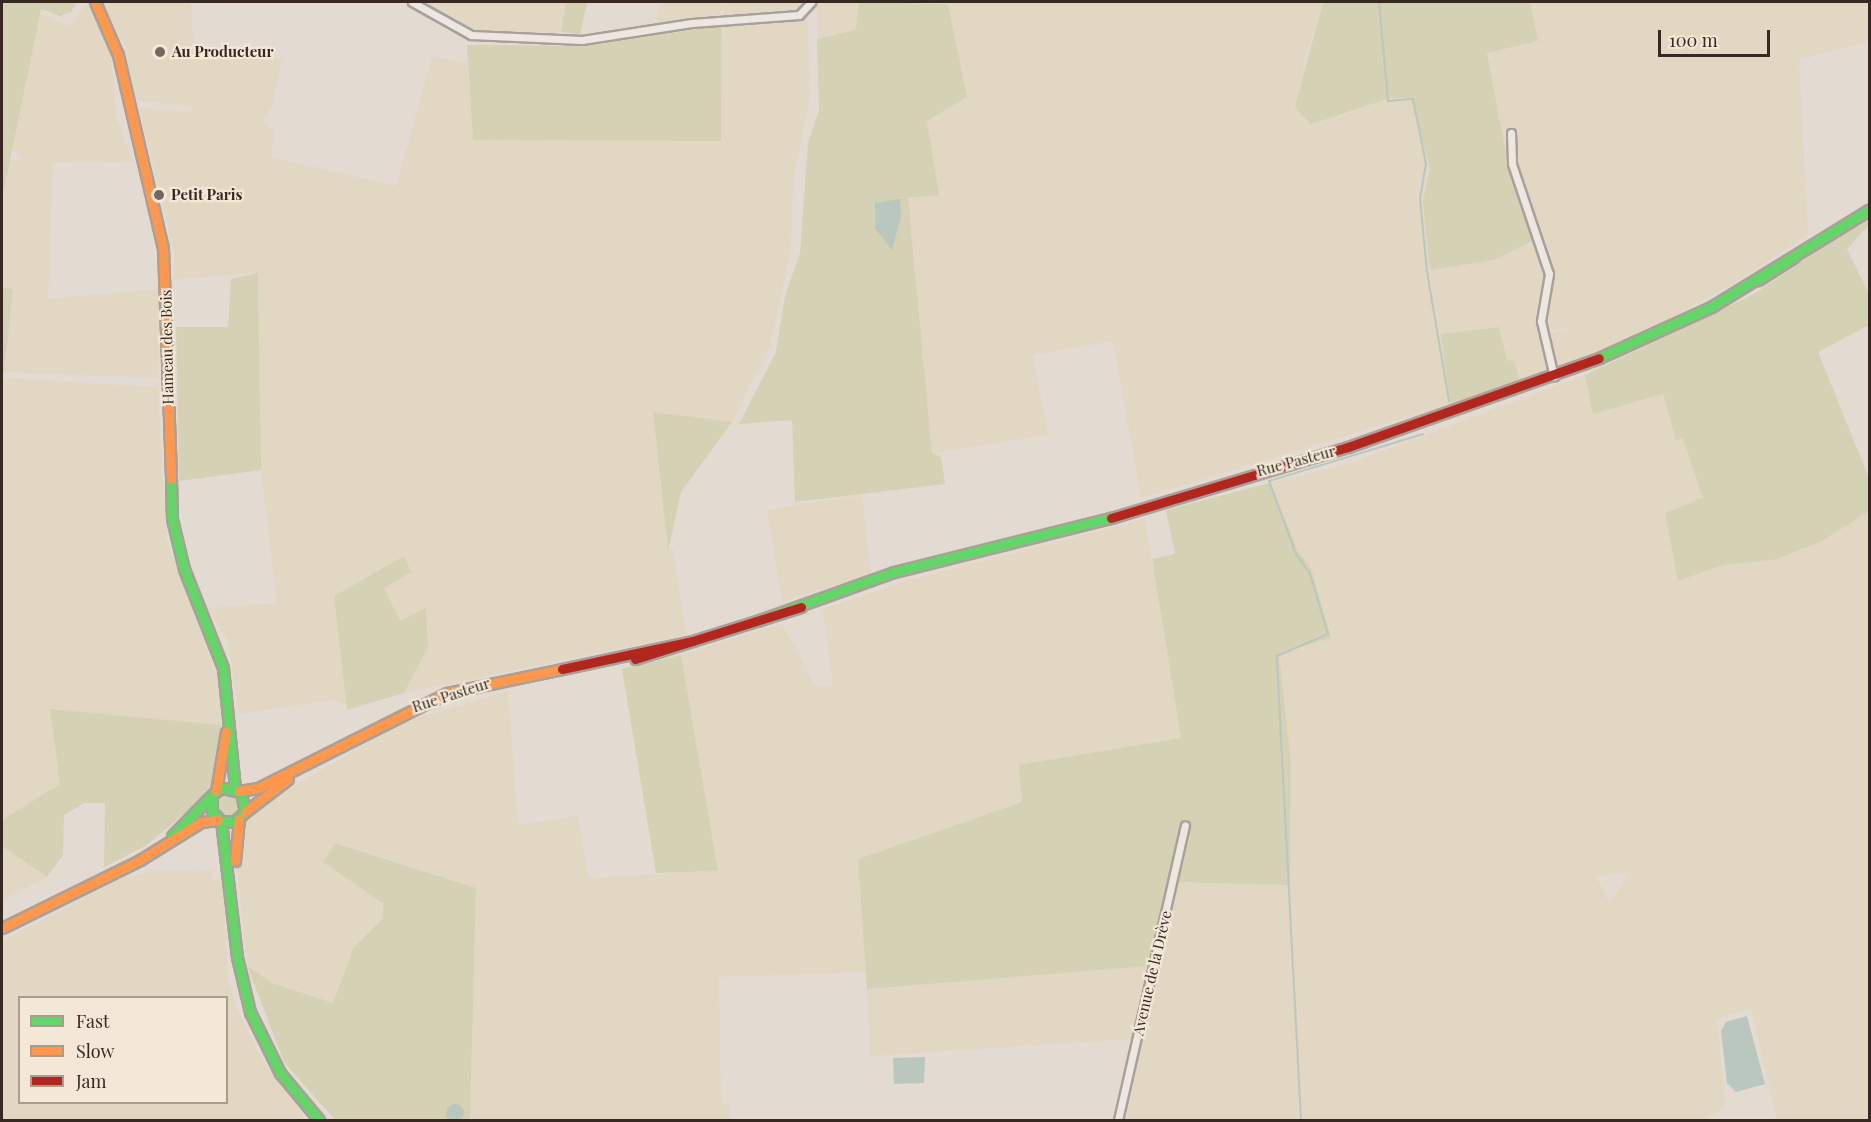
<!DOCTYPE html>
<meta charset="utf-8">
<style>
body{margin:0}
#map{position:relative;width:1871px;height:1122px;overflow:hidden;background:#e3dbd1;font-family:"Playfair Display",serif}
div>[style]{position:absolute}
[style*='--x']{left:calc(var(--x)*1px);top:calc(var(--y)*1px);width:calc(var(--w)*1px);rotate:calc(var(--a)*1deg)}
.farmland>*{inset:0;background:#e1d7c3}
.green>*{inset:0;background:#d4d1b4}
.round{border-radius:50%}
.water>*{inset:0;background:#bac7be}
.stream>*{height:2px;margin:-1px;padding:0 1px;transform-origin:1px;border-radius:1px;background:#bac7be}
.roads{filter:drop-shadow(2px 0 #a9a199) drop-shadow(-2px 0 #a9a199) drop-shadow(0 2px #a9a199) drop-shadow(0 -2px #a9a199)}
.street>*{height:7px;margin:-3.5px;padding:0 3.5px;transform-origin:3.5px;border-radius:3.5px;background:#ece7e1}
.fast>*{height:9px;margin:-4.5px;padding:0 4.5px;transform-origin:4.5px;border-radius:4.5px;background:#63d668}
.slow>*{height:9px;margin:-4.5px;padding:0 4.5px;transform-origin:4.5px;border-radius:4.5px;background:#ff974d}
.jam>*{height:9px;margin:-4.5px;padding:0 4.5px;transform-origin:4.5px;border-radius:4.5px;background:#b3261e}
.dots>*{width:16px;height:16px;translate:-50% -50%;box-sizing:border-box;border:3px solid #f3e8d8;border-radius:50%}
span{translate:-50% -50%;white-space:nowrap;text-align:center;line-height:1.15;-webkit-text-stroke:4.5px #f3e8d8;paint-order:stroke}
.poi-label{font-size:15px;color:#372921;font-weight:700}
.left{translate:0 -50%;text-align:left}
.street-label{font-size:15px;color:#372921}
.frame{position:absolute;inset:0;border:3px solid #372921;pointer-events:none}
.legend{position:absolute;left:18px;top:996px;width:210px;height:108px;box-sizing:border-box;background:#f3e8d8;border:2px solid #a89c8f;margin:0;padding:8px 10px;list-style:none;font-size:18px;color:#372921}
.legend li{display:flex;align-items:center;gap:12px;height:30px}
.legend b{width:30px;border:2px solid #a89c8f}
.scale{position:absolute;left:1658px;top:30px;width:112px;height:27px;box-sizing:border-box;border:3px solid #372921;border-top:0;padding-left:8px;font-size:18px;line-height:21px;white-space:nowrap;color:#372921;-webkit-text-stroke:4px #f3e8d8;paint-order:stroke}
</style>
<div id="map">
<div class="farmland">
<div style="clip-path:polygon(88px 2px,109px 40px,117px 120px,133px 162px,53px 163px,48px 299px,159px 289px,158px 378px,4px 372px,13px 290px,2px 288px,2px 199px,9px 160px,24px 160px,11px 148px,29px 52px,40px 14px,70px 26px)"></div>
<div style="clip-path:polygon(102px 2px,191px 2px,194px 56px,282px 59px,272px 107px,262px 122px,274px 130px,271px 157px,396px 186px,432px 57px,468px 63px,473px 140px,721px 141px,724px 2px,808px 2px,809px 101px,793px 182px,791px 250px,770px 345px,732px 422px,653px 412px,667px 550px,673px 548px,686px 635px,404px 693px,428px 647px,425px 609px,400px 621px,384px 587px,411px 572px,404px 556px,334px 596px,347px 705px,334px 700px,239px 714px,228px 641px,209px 608px,277px 603px,261px 470px,258px 273px,175px 279px,174px 252px,139px 108px,191px 112px,192px 107px,133px 100px,126px 48px)"></div>
<div style="clip-path:polygon(416px 2px,566px 2px,561px 32px,482px 34px)"></div>
<div style="clip-path:polygon(660px 2px,723px 2px,721px 17px,656px 23px)"></div>
<div style="clip-path:polygon(817px 2px,859px 2px,857px 30px,817px 39px)"></div>
<div style="clip-path:polygon(930px 2px,1323px 2px,1302px 67px,1339px 117px,1391px 98px,1410px 98px,1430px 168px,1423px 202px,1494px 260px,1534px 240px,1546px 277px,1539px 305px,1540px 336px,1577px 327px,1548px 330px,1544px 319px,1552px 276px,1512px 151px,1506px 153px,1487px 52px,1538px 41px,1530px 2px,1474px 2px,1869px 2px,1869px 41px,1799px 60px,1808px 234px,1750px 274px,1619px 347px,1520px 382px,1514px 362px,1442px 334px,1450px 404px,1141px 498px,1113px 341px,1033px 355px,1048px 435px,932px 453px,908px 197px,939px 195px,927px 121px,967px 97px,948px 4px)"></div>
<div style="clip-path:polygon(evenodd,1585px 375px,1593px 414px,1663px 394px,1676px 440px,1683px 437px,1703px 498px,1678px 581px,1723px 565px,1774px 560px,1822px 541px,1869px 511px,1869px 1120px,1777px 1120px,1751px 1009px,1717px 1019px,1726px 1107px,1704px 1120px,1120px 1120px,1176px 883px,1290px 884px,1291px 764px,1279px 653px,1331px 637px,1311px 568px,1298px 551px,1270px 483px,1354px 462px,1585px 375px,1629px 872px,1610px 904px,1596px 876px,1629px 872px)"></div>
<div style="clip-path:polygon(2px 378px,158px 387px,166px 539px,219px 682px,221px 725px,50px 710px,60px 784px,5px 818px,2px 826px)"></div>
<div style="clip-path:polygon(862px 495px,871px 574px,782px 602px,767px 510px)"></div>
<div style="clip-path:polygon(1145px 519px,1181px 738px,1020px 765px,1022px 802px,858px 859px,866px 972px,719px 977px,721px 1103px,729px 1104px,729px 1120px,470px 1120px,476px 888px,395px 861px,335px 843px,324px 862px,384px 904px,382px 919px,354px 947px,333px 1003px,272px 983px,247px 966px,237px 864px,246px 847px,241px 844px,246px 823px,256px 809px,401px 723px,508px 691px,518px 825px,578px 816px,588px 878px,718px 871px,681px 655px,782px 624px,815px 687px,833px 686px,823px 609px,906px 581px)"></div>
<div style="clip-path:polygon(2px 846px,47px 877px,2px 900px)"></div>
<div style="clip-path:polygon(evenodd,212px 870px,213px 879px,223px 880px,228px 981px,239px 1014px,264px 1063px,306px 1120px,2px 1120px,2px 941px,121px 879px,152px 871px,212px 870px,20px 998px,226px 998px,226px 1102px,20px 1102px,20px 998px)"></div>
<div style="clip-path:polygon(1149px 966px,1134px 1039px,870px 1056px,867px 989px)"></div>
</div>
<div class="green">
<div style="clip-path:polygon(2px 2px,77px 2px,71px 12px,60px 16px,41px 9px,2px 199px)"></div>
<div style="clip-path:polygon(566px 2px,587px 2px,580px 34px,561px 32px)"></div>
<div style="clip-path:polygon(859px 2px,948px 4px,967px 97px,927px 121px,939px 195px,908px 198px,932px 453px,941px 457px,945px 484px,795px 502px,792px 420px,739px 424px,776px 352px,785px 296px,800px 253px,808px 142px,819px 111px,817px 39px,856px 30px)"></div>
<div style="clip-path:polygon(1323px 2px,1530px 2px,1538px 41px,1487px 53px,1506px 153px,1534px 240px,1494px 260px,1430px 270px,1423px 202px,1430px 168px,1410px 98px,1391px 98px,1311px 124px,1295px 107px)"></div>
<div style="clip-path:polygon(722px 25px,721px 141px,473px 140px,467px 45px,588px 46px)"></div>
<div style="clip-path:polygon(1869px 216px,1869px 225px,1847px 249px,1869px 294px,1869px 325px,1818px 352px,1869px 478px,1869px 511px,1822px 541px,1774px 560px,1723px 565px,1678px 581px,1665px 513px,1703px 498px,1683px 438px,1676px 440px,1663px 394px,1593px 414px,1585px 375px,1754px 294px)"></div>
<div style="clip-path:polygon(258px 273px,261px 470px,179px 481px,176px 327px,228px 327px,231px 279px)"></div>
<div style="clip-path:polygon(2px 288px,13px 289px,4px 372px,2px 372px)"></div>
<div style="clip-path:polygon(1499px 327px,1507px 360px,1514px 361px,1520px 382px,1450px 404px,1441px 334px)"></div>
<div style="clip-path:polygon(653px 412px,732px 422px,681px 492px,668px 551px)"></div>
<div style="clip-path:polygon(1270px 483px,1298px 551px,1311px 568px,1331px 638px,1279px 653px,1291px 764px,1290px 885px,1168px 882px,1149px 966px,867px 989px,858px 859px,1022px 802px,1019px 765px,1181px 738px,1152px 559px,1175px 554px,1166px 510px)"></div>
<div style="clip-path:polygon(404px 556px,411px 572px,384px 588px,400px 621px,426px 608px,428px 647px,404px 693px,347px 710px,334px 596px)"></div>
<div style="clip-path:polygon(681px 655px,718px 871px,656px 873px,622px 669px)"></div>
<div style="clip-path:polygon(50px 709px,221px 725px,213px 781px,198px 803px,145px 846px,104px 867px,105px 803px,84px 803px,64px 815px,63px 855px,47px 877px,2px 846px,2px 826px,5px 818px,60px 784px)"></div>
<div class="round" style="left:217px;top:795px;width:22px;height:22px"></div>
<div style="clip-path:polygon(335px 843px,476px 888px,470px 1120px,335px 1120px,284px 1062px,247px 966px,272px 983px,333px 1003px,354px 947px,382px 919px,384px 904px,323px 862px)"></div>
</div>
<div class="water">
<div style="clip-path:polygon(900px 199px,901px 217px,892px 250px,875px 228px,875px 203px)"></div>
<div style="clip-path:polygon(1747px 1016px,1765px 1084px,1736px 1092px,1727px 1083px,1721px 1031px,1726px 1022px)"></div>
<div style="clip-path:polygon(925px 1057px,924px 1083px,894px 1084px,893px 1058px)"></div>
<div class="round" style="left:446px;top:1104px;width:18px;height:18px"></div>
</div>
<div class="stream">
<div style="--x:1379;--y:2;--w:99;--a:84.8"></div>
<div style="--x:1388;--y:101;--w:25;--a:-5"></div>
<div style="--x:1413;--y:99;--w:66;--a:78.7"></div>
<div style="--x:1426;--y:164;--w:35;--a:100"></div>
<div style="--x:1420;--y:198;--w:74;--a:84.6"></div>
<div style="--x:1427;--y:272;--w:131;--a:80.3"></div>
<div style="--x:1301;--y:1120;--w:465;--a:-93"></div>
<div style="--x:1277;--y:656;--w:56;--a:-23.3"></div>
<div style="--x:1328;--y:634;--w:63;--a:-106.7"></div>
<div style="--x:1310;--y:574;--w:24;--a:-125"></div>
<div style="--x:1296;--y:554;--w:78;--a:-110.3"></div>
<div style="--x:1269;--y:481;--w:161;--a:-17"></div>
</div>
<div class="roads">
<div class="street">
<div style="--x:412;--y:2;--w:68;--a:29.2"></div>
<div style="--x:471;--y:35;--w:111;--a:2.6"></div>
<div style="--x:582;--y:40;--w:111;--a:-8.8"></div>
<div style="--x:692;--y:23;--w:107;--a:-4.3"></div>
<div style="--x:799;--y:15;--w:18;--a:-47"></div>
<div style="--x:1511;--y:133;--w:31;--a:88"></div>
<div style="--x:1512;--y:164;--w:116;--a:71.4"></div>
<div style="--x:1549;--y:274;--w:48;--a:99.7"></div>
<div style="--x:1541;--y:321;--w:57;--a:76.9"></div>
<div style="--x:1118;--y:1120;--w:302;--a:-77.2"></div>
</div>
<div class="fast">
<div style="--x:1758;--y:280;--w:43;--a:-32.6"></div>
<div style="--x:1599;--y:358;--w:123;--a:-24.5"></div>
<div style="--x:1711;--y:307;--w:187;--a:-31.6"></div>
<div style="--x:171;--y:479;--w:40;--a:88.6"></div>
<div style="--x:172;--y:519;--w:51;--a:76.5"></div>
<div style="--x:184;--y:569;--w:106;--a:68.5"></div>
<div style="--x:223;--y:668;--w:121;--a:84.3"></div>
<div style="--x:757;--y:621;--w:145;--a:-19.7"></div>
<div style="--x:894;--y:572;--w:224;--a:-14"></div>
<div style="--x:221;--y:821;--w:137;--a:83.3"></div>
<div style="--x:237;--y:957;--w:57;--a:76.7"></div>
<div style="--x:250;--y:1012;--w:68;--a:63.8"></div>
<div style="--x:280;--y:1073;--w:61;--a:50.3"></div>
<div style="--x:172;--y:836;--w:63;--a:-45.6"></div>
<div style="--x:216;--y:791;--w:8;--a:-23"></div>
<div style="--x:223;--y:788;--w:18;--a:13"></div>
<div style="--x:241;--y:792;--w:20;--a:79"></div>
<div style="--x:245;--y:812;--w:15;--a:138"></div>
<div style="--x:234;--y:822;--w:13;--a:-176"></div>
<div style="--x:221;--y:821;--w:13;--a:-135"></div>
<div style="--x:212;--y:812;--w:15;--a:-90"></div>
</div>
<div class="slow">
<div style="--x:95;--y:2;--w:58;--a:66.5"></div>
<div style="--x:118;--y:55;--w:198;--a:76.9"></div>
<div style="--x:163;--y:248;--w:231;--a:88"></div>
<div style="--x:216;--y:791;--w:60;--a:-80.4"></div>
<div style="--x:239;--y:791;--w:19;--a:-9"></div>
<div style="--x:258;--y:788;--w:212;--a:-26.7"></div>
<div style="--x:447;--y:693;--w:117;--a:-11.8"></div>
<div style="--x:245;--y:812;--w:54;--a:-37.5"></div>
<div style="--x:235;--y:861;--w:42;--a:-84.6"></div>
<div style="--x:2;--y:928;--w:154;--a:-26.2"></div>
<div style="--x:140;--y:860;--w:72;--a:-31.9"></div>
<div style="--x:201;--y:822;--w:17;--a:-7"></div>
</div>
<div class="jam">
<div style="--x:1111;--y:518;--w:247;--a:-16.7"></div>
<div style="--x:1348;--y:447;--w:266;--a:-19.5"></div>
<div style="--x:635;--y:659;--w:174;--a:-17.4"></div>
<div style="--x:562;--y:669;--w:134;--a:-12.1"></div>
</div>
</div>
<div class="dots">
<div style="left:160px;top:52px;background:#73675f"></div>
<div style="left:159px;top:195px;background:#73675f"></div>
</div>
<div class="poi-label">
<span class="left" style="left:172px;top:52px">Au Producteur</span>
<span class="left" style="left:171px;top:195px">Petit Paris</span>
</div>
<div class="street-label">
<span style="left:167px;top:347px;rotate:-91deg">Hameau des Bois</span>
<span style="left:1296px;top:461px;rotate:-15deg">Rue Pasteur</span>
<span style="left:451px;top:695px;rotate:-18deg">Rue Pasteur</span>
<span style="left:1152px;top:973px;rotate:-77deg">Avenue de la Drève</span>
</div>
<div class="frame"></div>
<ul class="legend">
<li><b style="height:8px;background:#63d668"></b>Fast</li>
<li><b style="height:8px;background:#ff974d"></b>Slow</li>
<li><b style="height:8px;background:#b3261e"></b>Jam</li>
</ul>
<div class="scale">100 m</div>
</div>
